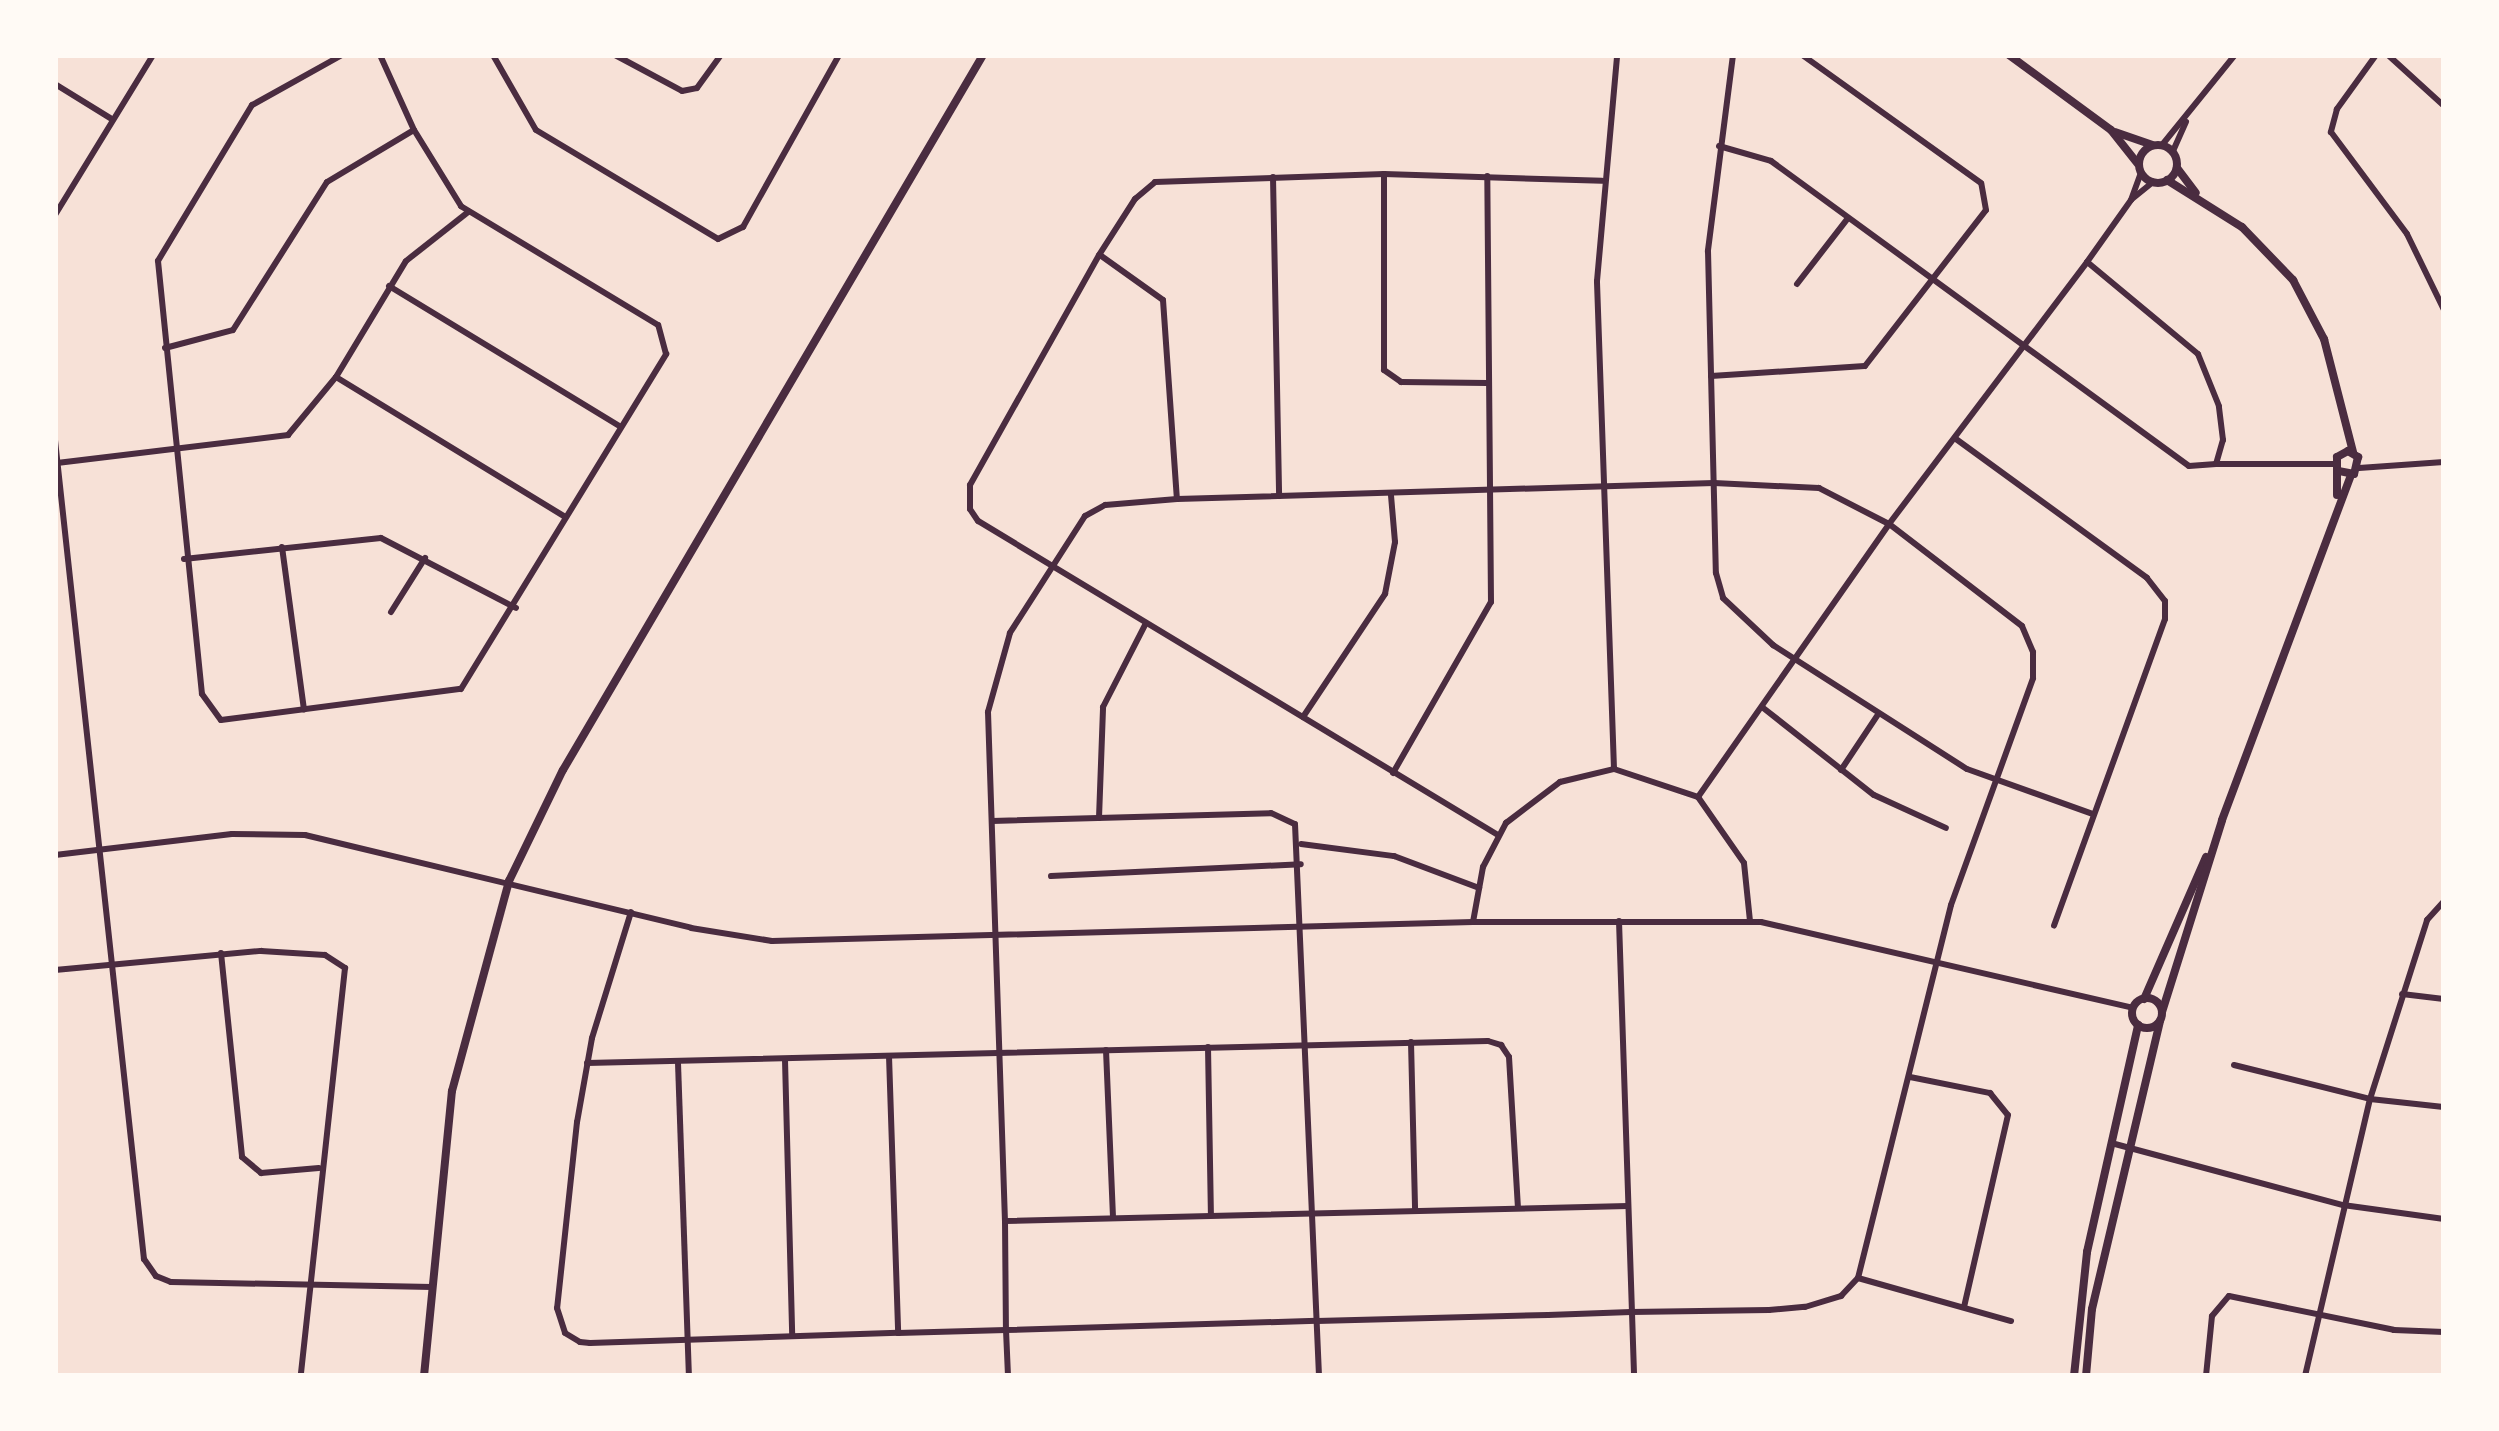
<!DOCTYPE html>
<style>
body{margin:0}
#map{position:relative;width:2499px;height:1431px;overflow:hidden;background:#f7e1d7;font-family:Barlow,sans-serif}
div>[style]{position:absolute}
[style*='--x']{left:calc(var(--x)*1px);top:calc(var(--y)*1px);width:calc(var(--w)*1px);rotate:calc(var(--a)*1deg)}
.minor>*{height:6px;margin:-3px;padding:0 3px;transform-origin:3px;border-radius:3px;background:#4a2c40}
.tertiary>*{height:8px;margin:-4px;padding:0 4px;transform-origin:4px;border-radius:4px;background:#4a2c40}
.tertiary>.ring{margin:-4px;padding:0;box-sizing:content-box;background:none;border:8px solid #4a2c40;border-radius:50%}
span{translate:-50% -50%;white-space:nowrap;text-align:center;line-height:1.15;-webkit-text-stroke:10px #fffaf5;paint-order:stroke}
.frame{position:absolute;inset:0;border:58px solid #fffaf5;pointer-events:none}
</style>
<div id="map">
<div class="minor">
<div style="--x:342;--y:55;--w:103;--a:150.9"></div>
<div style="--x:252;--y:105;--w:182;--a:121.1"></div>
<div style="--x:158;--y:261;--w:435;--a:84.2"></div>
<div style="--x:202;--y:694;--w:32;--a:54"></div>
<div style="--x:221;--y:720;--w:242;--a:-7.4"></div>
<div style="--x:461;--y:689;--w:393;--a:-58.5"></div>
<div style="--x:666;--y:354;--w:30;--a:-105"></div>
<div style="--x:658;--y:325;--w:230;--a:-148.9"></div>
<div style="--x:461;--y:206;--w:89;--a:-121.7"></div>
<div style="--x:414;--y:130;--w:82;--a:-114.4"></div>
<div style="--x:493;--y:55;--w:86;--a:60.2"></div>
<div style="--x:536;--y:130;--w:212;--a:30.9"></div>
<div style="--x:718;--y:239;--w:28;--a:-26"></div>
<div style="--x:743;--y:227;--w:197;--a:-60.8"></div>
<div style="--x:615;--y:55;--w:76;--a:28.2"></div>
<div style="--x:682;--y:91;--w:15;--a:-11"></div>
<div style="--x:697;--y:88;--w:41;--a:-54"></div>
<div style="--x:1733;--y:55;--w:198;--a:97.3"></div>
<div style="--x:1708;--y:251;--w:322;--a:88.6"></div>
<div style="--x:1716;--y:573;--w:26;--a:74"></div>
<div style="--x:1723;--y:598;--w:69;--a:43.2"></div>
<div style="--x:1773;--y:645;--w:230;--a:32.6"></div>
<div style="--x:1967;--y:769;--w:134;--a:19.7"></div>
<div style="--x:2376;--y:55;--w:67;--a:125.8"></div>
<div style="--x:2337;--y:109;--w:24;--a:105"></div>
<div style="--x:2331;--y:132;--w:127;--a:53.3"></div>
<div style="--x:2407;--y:234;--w:85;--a:64"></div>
<div style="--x:2388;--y:55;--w:76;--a:42.3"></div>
<div style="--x:55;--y:84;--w:65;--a:31.7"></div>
<div style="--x:2162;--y:145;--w:116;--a:-51"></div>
<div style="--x:1719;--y:146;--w:54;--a:16.1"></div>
<div style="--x:1771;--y:161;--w:517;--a:36.12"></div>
<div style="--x:2189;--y:466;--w:27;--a:-4"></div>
<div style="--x:2216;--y:464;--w:25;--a:-74"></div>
<div style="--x:2223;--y:440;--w:34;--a:-97"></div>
<div style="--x:2219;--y:406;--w:56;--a:-112"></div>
<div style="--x:2198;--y:354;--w:144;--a:-140.3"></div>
<div style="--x:2173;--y:151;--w:32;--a:-66"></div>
<div style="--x:1384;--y:174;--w:196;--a:90"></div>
<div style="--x:1384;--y:370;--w:21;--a:35"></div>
<div style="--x:1401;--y:382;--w:86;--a:0.7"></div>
<div style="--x:1273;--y:177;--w:319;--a:88.9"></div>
<div style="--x:2132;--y:199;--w:27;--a:-39"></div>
<div style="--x:55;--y:215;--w:188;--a:-58.5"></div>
<div style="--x:1100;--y:255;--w:77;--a:35.5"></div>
<div style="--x:1163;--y:300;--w:199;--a:86"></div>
<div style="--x:1797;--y:284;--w:83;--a:-52.3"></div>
<div style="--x:389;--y:286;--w:271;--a:31.3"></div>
<div style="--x:165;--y:348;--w:70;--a:-14.8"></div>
<div style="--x:233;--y:330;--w:175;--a:-57.6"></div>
<div style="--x:327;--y:182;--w:101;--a:-30.9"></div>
<div style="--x:1711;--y:376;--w:154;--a:-3.7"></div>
<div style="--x:1865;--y:366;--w:197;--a:-52.2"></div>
<div style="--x:1986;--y:210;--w:27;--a:-100"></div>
<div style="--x:1981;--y:183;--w:220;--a:-144.4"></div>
<div style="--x:336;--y:377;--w:268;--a:31.4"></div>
<div style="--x:1956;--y:439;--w:236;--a:36"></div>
<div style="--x:2147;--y:578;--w:29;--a:52"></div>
<div style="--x:2165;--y:601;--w:18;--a:90"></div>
<div style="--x:2165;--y:619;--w:326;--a:109.9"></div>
<div style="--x:55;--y:440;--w:824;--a:83.8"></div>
<div style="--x:144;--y:1259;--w:21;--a:55"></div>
<div style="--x:156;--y:1276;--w:16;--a:22"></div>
<div style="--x:171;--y:1282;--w:261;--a:1.1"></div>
<div style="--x:57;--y:463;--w:233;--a:-6.9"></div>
<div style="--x:288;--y:435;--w:75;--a:-50.4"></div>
<div style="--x:336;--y:377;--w:135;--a:-58.9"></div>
<div style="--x:406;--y:261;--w:79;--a:-38.3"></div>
<div style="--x:2216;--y:464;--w:119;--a:0"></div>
<div style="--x:2359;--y:468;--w:85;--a:-4"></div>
<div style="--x:282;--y:547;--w:164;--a:82.3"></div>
<div style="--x:184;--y:559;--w:198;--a:-6.1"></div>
<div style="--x:381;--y:538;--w:152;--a:27.4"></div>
<div style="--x:391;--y:612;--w:64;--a:-57.8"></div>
<div style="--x:1762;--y:707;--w:142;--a:38.2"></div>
<div style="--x:1874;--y:795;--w:79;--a:24.6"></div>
<div style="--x:1303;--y:717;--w:148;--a:-56.3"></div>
<div style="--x:1385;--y:594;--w:53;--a:-79.1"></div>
<div style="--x:1395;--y:542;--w:47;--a:-94.9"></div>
<div style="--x:1614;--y:769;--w:488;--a:-92"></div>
<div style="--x:1597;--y:281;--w:227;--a:-84.9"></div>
<div style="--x:1841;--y:770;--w:65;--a:-56.3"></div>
<div style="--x:1393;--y:773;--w:197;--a:-60.2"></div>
<div style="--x:1491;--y:602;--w:426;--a:-90.5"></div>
<div style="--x:1698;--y:797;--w:333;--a:-55"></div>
<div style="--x:1889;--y:524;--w:328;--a:-52.9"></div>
<div style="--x:2087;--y:262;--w:76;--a:-54.6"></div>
<div style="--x:2131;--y:200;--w:29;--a:-70"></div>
<div style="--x:1099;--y:818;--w:111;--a:-87.9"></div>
<div style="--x:1103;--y:707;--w:94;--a:-62.9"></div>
<div style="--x:992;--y:821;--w:279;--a:-1.6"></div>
<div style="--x:1271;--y:813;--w:26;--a:25"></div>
<div style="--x:1295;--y:824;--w:553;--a:87.51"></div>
<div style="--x:1498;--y:835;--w:607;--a:-148.87"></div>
<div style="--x:978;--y:521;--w:14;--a:-124"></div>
<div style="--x:970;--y:509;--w:24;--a:-90"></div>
<div style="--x:970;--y:485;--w:264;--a:-60.7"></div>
<div style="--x:1099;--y:255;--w:67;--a:-57.3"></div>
<div style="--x:1135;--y:199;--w:26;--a:-40"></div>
<div style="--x:1155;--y:182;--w:229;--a:-2"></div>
<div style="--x:1384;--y:174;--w:218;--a:1.8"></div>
<div style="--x:1301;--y:844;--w:94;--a:7.4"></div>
<div style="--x:1394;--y:856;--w:91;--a:20.6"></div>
<div style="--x:55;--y:855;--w:178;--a:-6.8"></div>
<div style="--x:232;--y:834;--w:73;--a:0.8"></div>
<div style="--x:305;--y:835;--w:397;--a:13.5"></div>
<div style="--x:691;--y:928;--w:82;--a:9.1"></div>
<div style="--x:772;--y:941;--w:701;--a:-1.55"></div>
<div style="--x:1473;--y:922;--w:288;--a:0"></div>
<div style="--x:1761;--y:922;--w:382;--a:13"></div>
<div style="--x:1051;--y:876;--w:250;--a:-2.7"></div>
<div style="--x:631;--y:912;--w:132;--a:107.2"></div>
<div style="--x:592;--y:1038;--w:85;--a:100.1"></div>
<div style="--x:577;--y:1122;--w:187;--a:96.1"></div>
<div style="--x:557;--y:1308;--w:26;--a:72"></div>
<div style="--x:565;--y:1333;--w:17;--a:31"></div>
<div style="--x:580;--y:1342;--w:10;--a:6"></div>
<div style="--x:590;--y:1343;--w:308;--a:-1.9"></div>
<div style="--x:898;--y:1333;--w:108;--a:-1.6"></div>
<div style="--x:1006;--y:1330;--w:311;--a:-1.7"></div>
<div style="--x:1317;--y:1321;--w:231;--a:-1.5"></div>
<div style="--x:1548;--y:1315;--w:83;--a:-2.1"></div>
<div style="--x:1631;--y:1312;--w:138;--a:-0.8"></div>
<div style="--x:1769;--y:1310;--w:36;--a:-5"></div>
<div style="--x:1805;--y:1307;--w:38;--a:-17"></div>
<div style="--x:1841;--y:1296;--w:25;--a:-47"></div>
<div style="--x:1858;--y:1278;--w:384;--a:-76"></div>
<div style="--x:1951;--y:905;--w:241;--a:-70.1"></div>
<div style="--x:2033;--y:678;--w:26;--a:-90"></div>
<div style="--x:2033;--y:652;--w:28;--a:-113"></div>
<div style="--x:2022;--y:626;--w:168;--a:-142.5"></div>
<div style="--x:1889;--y:524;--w:79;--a:-152.8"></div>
<div style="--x:1819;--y:488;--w:105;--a:-177.3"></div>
<div style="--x:1714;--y:483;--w:537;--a:178.29"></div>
<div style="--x:1177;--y:499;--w:72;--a:175.2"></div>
<div style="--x:1105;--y:505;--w:23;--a:151"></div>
<div style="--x:1085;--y:516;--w:139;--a:122.7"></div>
<div style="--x:1010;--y:633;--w:82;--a:105.6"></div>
<div style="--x:988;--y:712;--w:509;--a:88.09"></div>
<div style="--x:1005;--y:1221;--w:109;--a:89.5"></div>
<div style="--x:1006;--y:1330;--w:46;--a:87.5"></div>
<div style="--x:1619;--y:921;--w:455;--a:88.1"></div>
<div style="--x:1473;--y:922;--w:56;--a:-79.7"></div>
<div style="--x:1483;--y:867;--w:50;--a:-62.4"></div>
<div style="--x:1506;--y:823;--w:68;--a:-37.2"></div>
<div style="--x:1560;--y:782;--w:56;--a:-13.5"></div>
<div style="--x:1614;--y:769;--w:89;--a:18.4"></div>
<div style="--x:1698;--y:797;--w:80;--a:55.1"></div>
<div style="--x:1744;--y:863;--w:58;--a:84.1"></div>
<div style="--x:221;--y:953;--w:205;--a:84.1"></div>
<div style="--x:242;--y:1157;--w:25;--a:40"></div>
<div style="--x:261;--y:1173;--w:58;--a:-4.9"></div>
<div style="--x:55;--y:970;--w:207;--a:-5.3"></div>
<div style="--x:261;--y:951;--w:64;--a:3.6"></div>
<div style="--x:325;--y:955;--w:24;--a:33"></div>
<div style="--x:345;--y:968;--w:410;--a:96.2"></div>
<div style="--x:2402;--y:994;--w:42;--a:6.8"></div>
<div style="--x:1411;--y:1042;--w:168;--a:88.6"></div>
<div style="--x:1208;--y:1047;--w:168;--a:89"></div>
<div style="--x:1106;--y:1050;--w:166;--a:87.6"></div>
<div style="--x:889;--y:1056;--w:277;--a:88.1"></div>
<div style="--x:785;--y:1060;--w:276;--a:88.5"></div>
<div style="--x:587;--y:1063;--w:901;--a:-1.4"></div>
<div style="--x:1488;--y:1041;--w:14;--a:17"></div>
<div style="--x:1501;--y:1045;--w:14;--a:56"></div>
<div style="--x:1509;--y:1057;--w:151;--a:86.6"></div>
<div style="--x:678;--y:1063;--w:313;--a:88"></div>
<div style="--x:2234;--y:1065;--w:140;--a:14"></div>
<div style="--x:2370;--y:1099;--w:74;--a:6.2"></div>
<div style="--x:1910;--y:1077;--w:82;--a:11.3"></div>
<div style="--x:1990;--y:1093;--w:28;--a:51"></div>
<div style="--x:2008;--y:1115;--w:197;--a:102.9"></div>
<div style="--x:2115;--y:1144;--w:236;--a:15"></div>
<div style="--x:2343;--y:1205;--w:102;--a:7.9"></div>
<div style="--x:1005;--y:1221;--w:623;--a:-1.38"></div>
<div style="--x:1858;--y:1278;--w:159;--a:15.7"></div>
<div style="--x:2206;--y:1376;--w:60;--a:-84.3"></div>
<div style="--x:2212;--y:1316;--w:26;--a:-50"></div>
<div style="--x:2229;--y:1296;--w:168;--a:11.6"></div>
<div style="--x:2394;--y:1330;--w:50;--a:2.3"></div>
<div style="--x:2305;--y:1376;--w:285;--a:-76.8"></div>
<div style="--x:2370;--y:1099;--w:188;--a:-72.3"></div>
<div style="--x:2427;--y:920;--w:25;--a:-48"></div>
</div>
<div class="tertiary">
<div style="--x:2009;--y:55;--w:127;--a:36.3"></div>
<div style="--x:2111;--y:130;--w:43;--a:51.5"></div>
<div style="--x:2115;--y:132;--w:39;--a:19"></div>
<div class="ring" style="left:2139px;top:145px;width:30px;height:30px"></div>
<div style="--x:2177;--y:168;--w:31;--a:53"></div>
<div style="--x:2167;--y:180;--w:89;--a:32.1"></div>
<div style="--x:2242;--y:227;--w:74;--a:46.1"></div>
<div style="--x:2293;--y:280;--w:67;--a:62.3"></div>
<div style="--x:2324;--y:339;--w:117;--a:75.6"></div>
<div style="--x:2337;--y:495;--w:38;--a:-90"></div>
<div style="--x:2337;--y:457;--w:13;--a:-29"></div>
<div style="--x:2348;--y:451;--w:12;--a:31"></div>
<div style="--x:2358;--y:457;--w:17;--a:103"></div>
<div style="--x:2354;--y:474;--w:16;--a:-169"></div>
<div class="ring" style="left:2132px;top:998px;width:22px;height:22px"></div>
<div style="--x:2144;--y:999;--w:155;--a:-66.4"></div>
<div style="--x:2162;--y:1012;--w:201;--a:-72.6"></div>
<div style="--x:2222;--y:820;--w:368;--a:-69.5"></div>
<div style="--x:424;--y:1376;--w:286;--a:-84.4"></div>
<div style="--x:452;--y:1091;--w:218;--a:-74.8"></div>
<div style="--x:509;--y:881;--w:123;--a:-64.1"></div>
<div style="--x:563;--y:770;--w:829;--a:-59.57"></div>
<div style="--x:2074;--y:1376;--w:125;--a:-84"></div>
<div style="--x:2087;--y:1252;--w:233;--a:-77.3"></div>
<div style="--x:2086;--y:1376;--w:67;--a:-84.9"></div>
<div style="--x:2092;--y:1309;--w:296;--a:-76.7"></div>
</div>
<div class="frame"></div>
</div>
